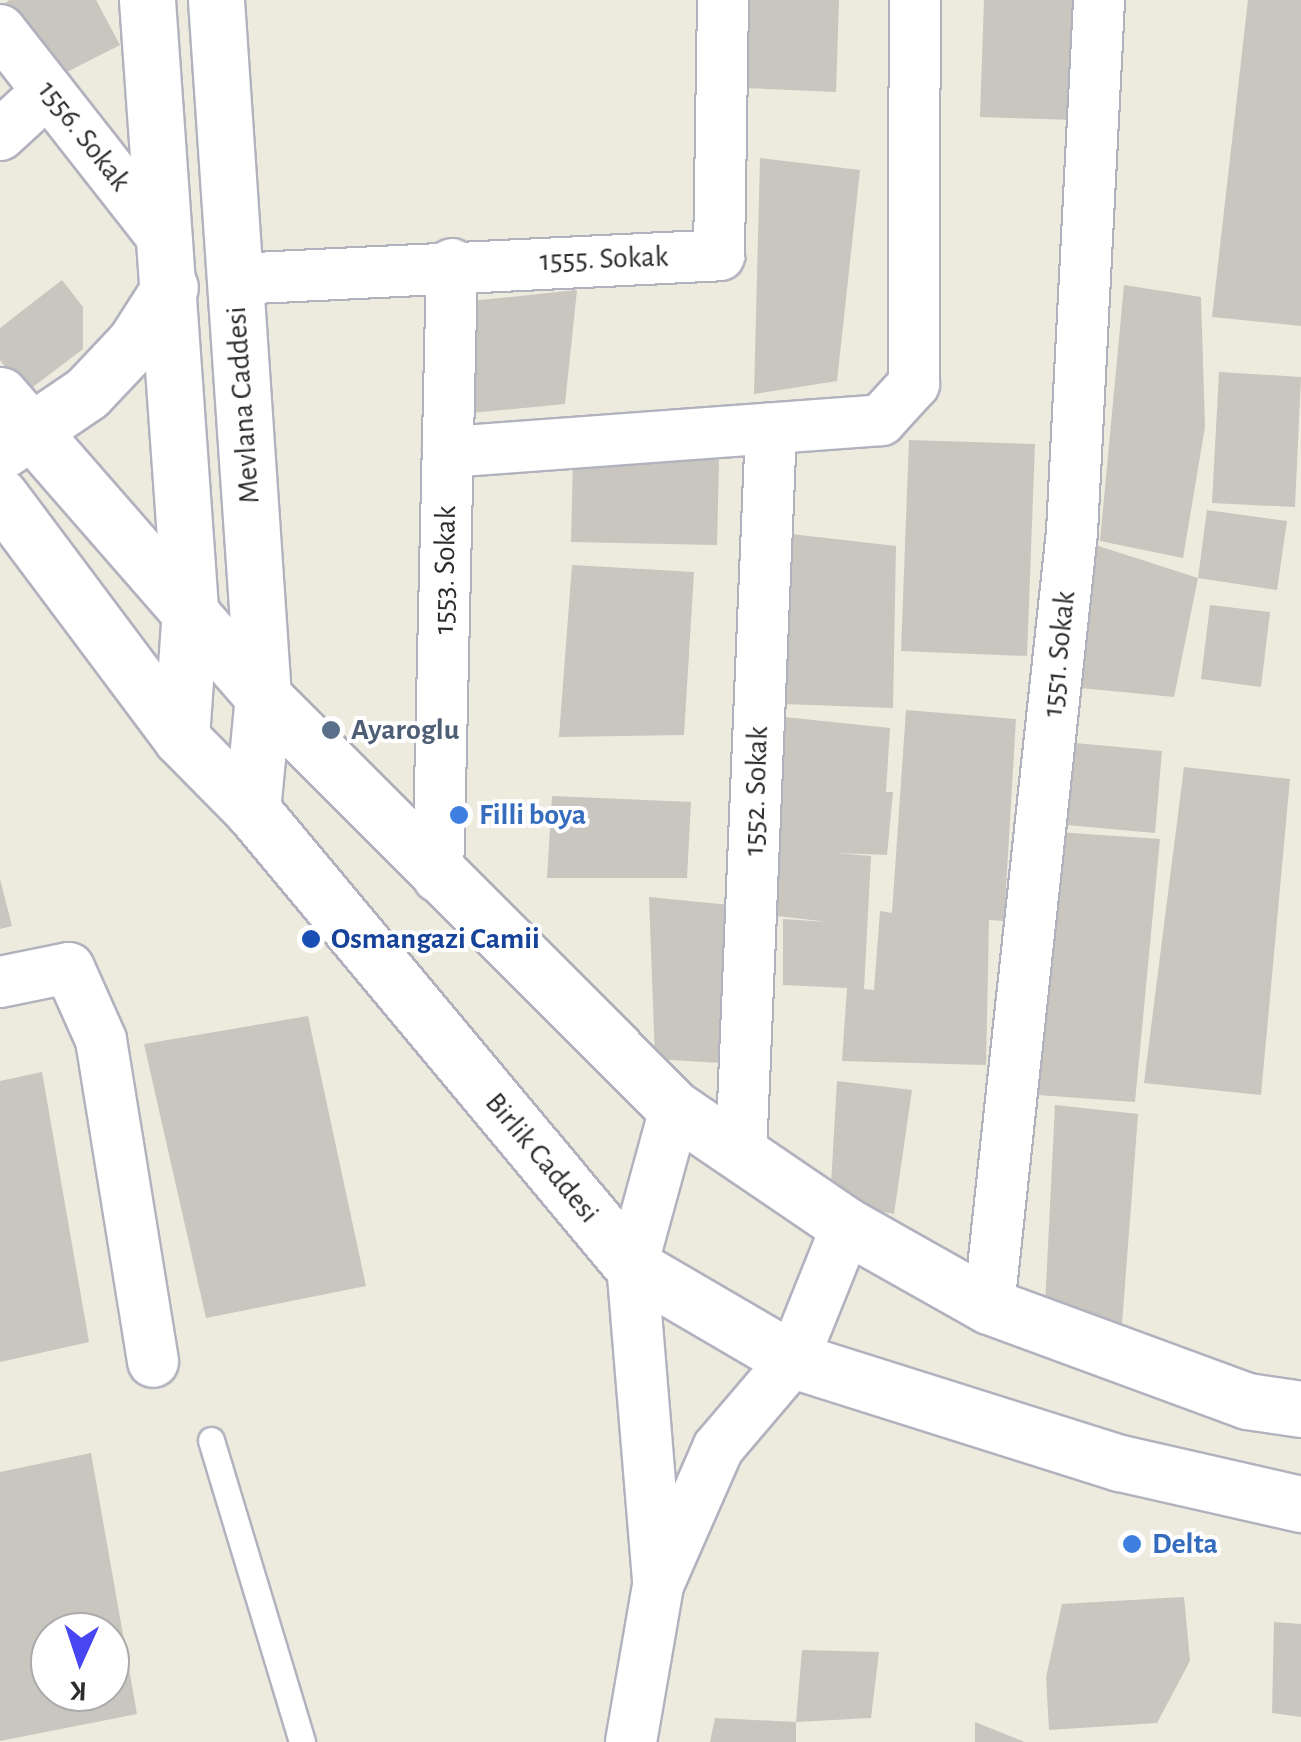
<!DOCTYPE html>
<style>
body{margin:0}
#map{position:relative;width:1301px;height:1742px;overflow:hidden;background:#edeade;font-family:"Alegreya Sans",sans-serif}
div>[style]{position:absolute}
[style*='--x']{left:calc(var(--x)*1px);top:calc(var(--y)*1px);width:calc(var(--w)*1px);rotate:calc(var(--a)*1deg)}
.building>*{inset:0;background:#c8c6be}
.roads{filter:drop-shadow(2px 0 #b2b2bf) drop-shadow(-2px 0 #b2b2bf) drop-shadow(0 2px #b2b2bf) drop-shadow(0 -2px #b2b2bf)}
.service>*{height:25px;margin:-12.5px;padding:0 12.5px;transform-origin:12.5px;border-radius:12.5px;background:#fff}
.minor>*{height:50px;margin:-25px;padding:0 25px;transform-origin:25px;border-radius:25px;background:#fff}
.secondary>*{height:55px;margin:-27.5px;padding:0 27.5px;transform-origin:27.5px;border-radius:27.5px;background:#fff}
.dots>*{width:28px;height:28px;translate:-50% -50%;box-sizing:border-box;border:5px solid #fff;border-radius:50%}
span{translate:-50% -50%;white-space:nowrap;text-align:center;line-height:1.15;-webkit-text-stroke:8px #fff;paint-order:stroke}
.street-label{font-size:30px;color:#2c2c2c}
.service-label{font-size:30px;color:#4e5e75;font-weight:700}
.left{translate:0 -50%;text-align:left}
.shop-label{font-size:30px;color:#366cbe;font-weight:700}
.transit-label{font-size:30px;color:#164399;font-weight:700}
.north{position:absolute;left:30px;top:1612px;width:100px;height:100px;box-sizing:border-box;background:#fff;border:2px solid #ababab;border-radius:50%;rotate:183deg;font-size:28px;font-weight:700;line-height:40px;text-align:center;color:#2c2c2c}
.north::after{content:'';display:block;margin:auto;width:35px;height:45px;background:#4845f3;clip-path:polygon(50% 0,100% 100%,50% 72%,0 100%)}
</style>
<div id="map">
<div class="building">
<div style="clip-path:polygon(9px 0,96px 0,120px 45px,61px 75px,0 9px)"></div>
<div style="clip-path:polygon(749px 0,839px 0,836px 92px,745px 88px)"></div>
<div style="clip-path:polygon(984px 0,1079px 0,1075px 120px,980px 117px)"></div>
<div style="clip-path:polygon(1248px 0,1301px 0,1301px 326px,1212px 317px)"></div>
<div style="clip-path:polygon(760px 158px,860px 170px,837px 381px,754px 394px)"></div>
<div style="clip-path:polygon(62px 280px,83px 307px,83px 349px,25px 393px,0 360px,0 328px)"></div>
<div style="clip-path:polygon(1124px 285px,1201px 297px,1205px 427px,1183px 558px,1100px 541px)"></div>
<div style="clip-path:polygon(577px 290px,565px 404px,460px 414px,461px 302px)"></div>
<div style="clip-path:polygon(1219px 372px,1301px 377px,1295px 507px,1212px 503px)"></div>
<div style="clip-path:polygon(909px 440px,1035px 444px,1027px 656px,901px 651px)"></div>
<div style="clip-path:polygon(573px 458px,719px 460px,717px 545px,571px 542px)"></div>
<div style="clip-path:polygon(1207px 510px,1287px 521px,1277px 590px,1198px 578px,1174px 697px,1070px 687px,1086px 542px,1198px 578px)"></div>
<div style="clip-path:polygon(791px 534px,896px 546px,893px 708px,784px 704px)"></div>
<div style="clip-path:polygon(572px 565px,694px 572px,684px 735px,559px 737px)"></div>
<div style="clip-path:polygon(1210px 605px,1270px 612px,1261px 687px,1201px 679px)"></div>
<div style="clip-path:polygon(906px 710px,1016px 719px,1004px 921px,989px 920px,986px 1065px,842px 1061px,847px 988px,783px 985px,783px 919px,829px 922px,760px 914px,765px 715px,890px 728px,886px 792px,893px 792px,887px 855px,837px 853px,871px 856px,864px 989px,874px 990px,880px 911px,892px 913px)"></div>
<div style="clip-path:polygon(1064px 742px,1162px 751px,1155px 833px,1056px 824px)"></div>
<div style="clip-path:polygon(1184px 767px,1290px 779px,1261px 1095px,1144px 1083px)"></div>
<div style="clip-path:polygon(552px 796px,691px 802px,687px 878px,547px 878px)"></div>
<div style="clip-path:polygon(1057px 832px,1160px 839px,1135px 1102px,1038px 1095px)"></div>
<div style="clip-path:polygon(0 879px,12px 926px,0 929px)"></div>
<div style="clip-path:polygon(649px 897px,740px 906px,737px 1064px,655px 1059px)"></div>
<div style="clip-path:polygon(308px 1016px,366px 1286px,206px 1318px,144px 1044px)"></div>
<div style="clip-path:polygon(42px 1072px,89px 1342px,0 1362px,0 1081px)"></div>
<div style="clip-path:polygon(837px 1081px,912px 1090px,894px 1214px,830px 1202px)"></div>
<div style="clip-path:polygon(1055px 1105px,1138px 1114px,1121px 1337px,1045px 1306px)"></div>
<div style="clip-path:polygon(evenodd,91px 1453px,137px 1714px,0 1741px,0 1472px,91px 1453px,50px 1632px,110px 1632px,110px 1692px,50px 1692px,50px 1632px)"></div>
<div style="clip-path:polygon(1184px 1597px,1190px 1661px,1157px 1723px,1049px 1730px,1046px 1677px,1062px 1604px)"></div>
<div style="clip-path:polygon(1274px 1622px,1301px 1624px,1301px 1717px,1272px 1713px)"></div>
<div style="clip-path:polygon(802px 1650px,879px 1652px,871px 1718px,796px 1722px)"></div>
<div style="clip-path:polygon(715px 1718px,796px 1722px,796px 1742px,710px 1742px)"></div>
<div style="clip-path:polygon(975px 1722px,1025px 1742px,975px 1742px)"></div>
</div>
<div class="roads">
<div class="service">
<div style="--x:211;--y:1440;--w:315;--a:73.2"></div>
</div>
<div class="minor">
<div style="--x:0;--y:30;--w:271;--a:51.9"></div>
<div style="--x:0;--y:135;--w:65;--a:-42.5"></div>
<div style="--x:235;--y:279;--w:485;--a:-2.8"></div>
<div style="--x:719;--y:255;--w:255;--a:-89.1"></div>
<div style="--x:448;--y:452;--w:434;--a:-4.2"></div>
<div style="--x:881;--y:420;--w:49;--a:-47.5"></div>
<div style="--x:914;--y:384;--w:384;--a:-89.9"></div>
<div style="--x:438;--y:877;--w:613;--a:-88.69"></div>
<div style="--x:0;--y:982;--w:70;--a:-11.5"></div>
<div style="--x:69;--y:968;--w:79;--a:66"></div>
<div style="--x:101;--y:1040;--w:326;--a:80.8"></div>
<div style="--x:741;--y:1154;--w:726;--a:-87.63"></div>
<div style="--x:989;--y:1306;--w:778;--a:-83.88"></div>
<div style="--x:1072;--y:532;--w:533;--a:-87.09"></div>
<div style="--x:658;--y:1580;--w:315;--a:-94.7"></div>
<div style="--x:632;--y:1266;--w:163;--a:-74.7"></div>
<div style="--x:631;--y:1742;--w:159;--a:-80.2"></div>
<div style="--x:658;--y:1585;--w:150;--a:-66.3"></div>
<div style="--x:718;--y:1448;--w:116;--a:-49.6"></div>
<div style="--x:793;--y:1360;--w:144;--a:-68.1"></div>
</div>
<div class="secondary">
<div style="--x:147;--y:0;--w:611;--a:85.96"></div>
<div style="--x:190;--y:609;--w:129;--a:94"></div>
<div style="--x:216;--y:0;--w:698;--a:86.14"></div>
<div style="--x:263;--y:696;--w:115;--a:95.5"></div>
<div style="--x:0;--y:395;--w:400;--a:48.9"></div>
<div style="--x:263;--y:696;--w:583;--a:45.07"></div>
<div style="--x:675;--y:1109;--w:208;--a:34.2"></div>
<div style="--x:847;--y:1226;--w:163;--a:29.4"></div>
<div style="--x:989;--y:1306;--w:275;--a:20.2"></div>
<div style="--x:1247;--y:1401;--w:55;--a:8.4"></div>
<div style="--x:3;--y:450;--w:102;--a:-34.2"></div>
<div style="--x:87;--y:393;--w:70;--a:-46.7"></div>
<div style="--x:135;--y:342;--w:65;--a:-57.5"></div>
<div style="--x:0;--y:496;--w:302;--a:53.2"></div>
<div style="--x:181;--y:738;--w:101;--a:45.4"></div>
<div style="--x:252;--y:810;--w:594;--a:50.19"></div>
<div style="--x:632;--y:1266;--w:186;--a:30.3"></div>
<div style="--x:793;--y:1360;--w:343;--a:17.5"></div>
<div style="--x:1120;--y:1463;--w:186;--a:12.8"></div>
</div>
</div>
<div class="dots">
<div style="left:331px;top:730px;background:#5c6f8a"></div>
<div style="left:459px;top:815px;background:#3f7fe0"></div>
<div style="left:311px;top:939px;background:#1a4fb4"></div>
<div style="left:1132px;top:1544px;background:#3f7fe0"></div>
</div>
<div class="street-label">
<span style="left:84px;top:136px;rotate:52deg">1556. Sokak</span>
<span style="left:604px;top:259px;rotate:-2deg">1555. Sokak</span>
<span style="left:243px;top:405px;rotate:-94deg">Mevlana Caddesi</span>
<span style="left:445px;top:570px;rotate:-89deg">1553. Sokak</span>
<span style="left:1059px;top:654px;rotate:-84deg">1551. Sokak</span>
<span style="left:756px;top:791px;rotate:-88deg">1552. Sokak</span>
<span style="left:542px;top:1158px;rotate:50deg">Birlik Caddesi</span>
</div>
<div class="service-label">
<span class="left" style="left:351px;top:730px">Ayaroglu</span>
</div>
<div class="shop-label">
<span class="left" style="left:479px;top:815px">Filli boya</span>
<span class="left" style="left:1152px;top:1544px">Delta</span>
</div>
<div class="transit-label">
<span class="left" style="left:331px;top:939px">Osmangazi Camii</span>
</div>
<div class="north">K</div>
</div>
